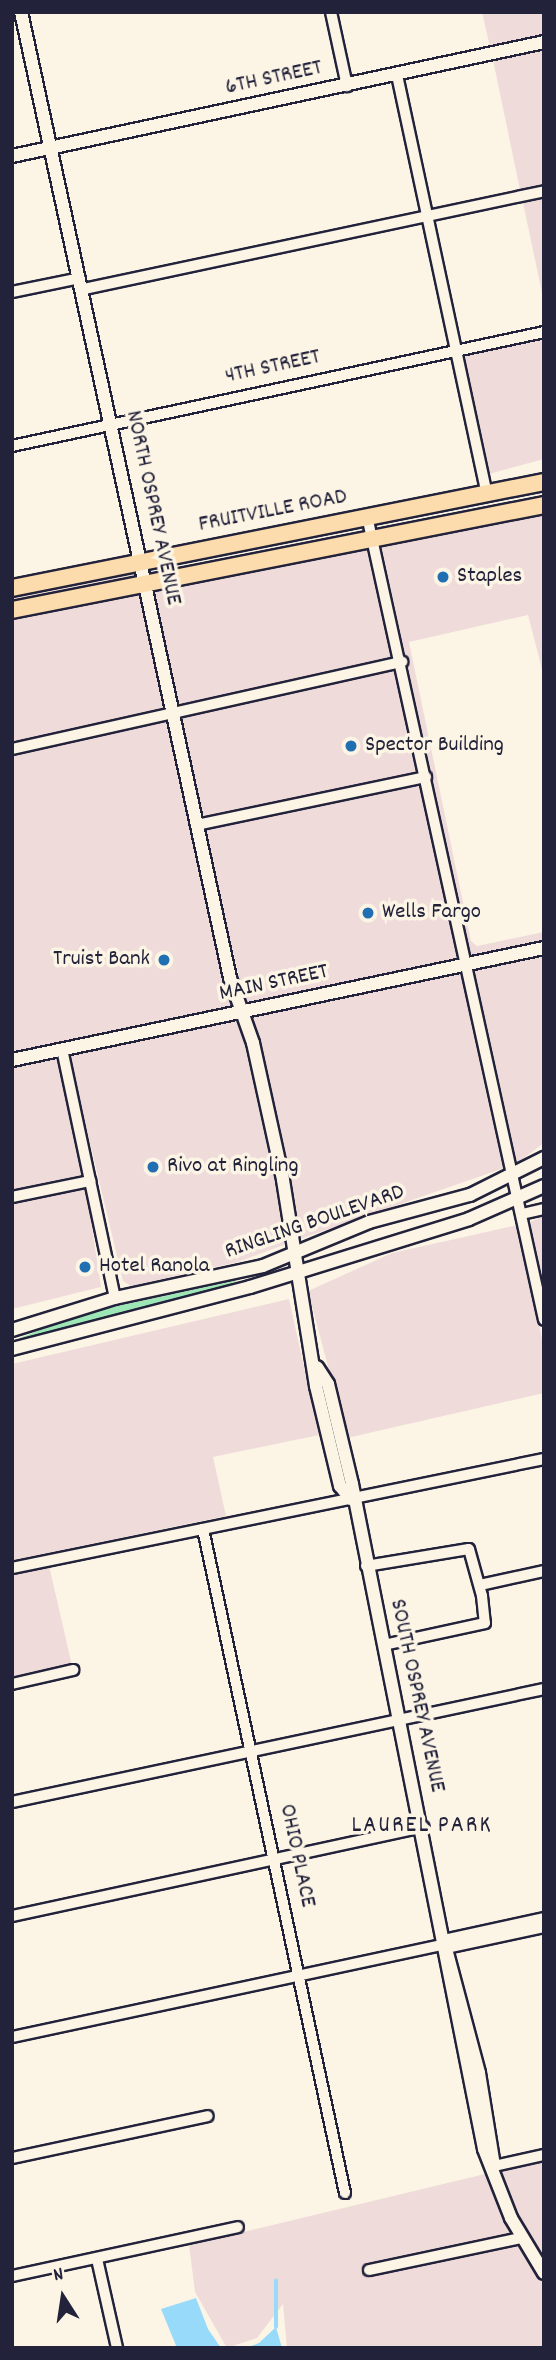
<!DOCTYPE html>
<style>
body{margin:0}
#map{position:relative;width:556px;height:2360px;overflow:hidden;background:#fcf5e5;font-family:Dekko,sans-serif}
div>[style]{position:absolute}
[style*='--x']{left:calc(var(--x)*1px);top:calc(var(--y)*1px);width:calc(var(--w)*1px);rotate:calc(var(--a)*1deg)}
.built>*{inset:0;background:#efdcda}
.green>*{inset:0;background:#9de6b5}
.water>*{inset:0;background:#98dafa}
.stream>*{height:3.5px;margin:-1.75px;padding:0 1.75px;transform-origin:1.75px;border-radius:1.75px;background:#98dafa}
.roads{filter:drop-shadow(2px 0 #22223b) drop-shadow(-2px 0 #22223b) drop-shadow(0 2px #22223b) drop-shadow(0 -2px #22223b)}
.minor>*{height:10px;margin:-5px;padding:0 5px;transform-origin:5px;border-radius:5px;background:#fcf5e5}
.tertiary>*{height:12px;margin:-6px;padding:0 6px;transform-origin:6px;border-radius:6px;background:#fcf5e5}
.primary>*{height:16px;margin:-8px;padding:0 8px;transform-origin:8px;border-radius:8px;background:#fcdcac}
.dots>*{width:19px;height:19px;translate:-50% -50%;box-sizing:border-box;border:4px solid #fcf5e5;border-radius:50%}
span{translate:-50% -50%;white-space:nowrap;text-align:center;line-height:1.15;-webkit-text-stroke:7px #fcf5e5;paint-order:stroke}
.street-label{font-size:23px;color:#22223b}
.poi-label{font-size:23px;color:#22223b}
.left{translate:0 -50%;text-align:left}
.right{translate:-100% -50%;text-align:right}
.neighbourhood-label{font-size:24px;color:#22223b;letter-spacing:2px}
.frame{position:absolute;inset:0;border:14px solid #22223b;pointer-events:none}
.north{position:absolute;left:28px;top:2262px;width:70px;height:70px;-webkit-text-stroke:5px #fcf5e5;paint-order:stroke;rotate:348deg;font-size:19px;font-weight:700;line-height:28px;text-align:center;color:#22223b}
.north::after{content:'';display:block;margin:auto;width:24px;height:32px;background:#22223b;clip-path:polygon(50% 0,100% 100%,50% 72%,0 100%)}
</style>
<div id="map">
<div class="built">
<div style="clip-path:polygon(482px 12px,544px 12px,544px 35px,490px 47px)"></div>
<div style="clip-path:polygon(544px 49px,544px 185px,520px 190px,493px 60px)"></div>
<div style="clip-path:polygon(544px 198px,544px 302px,523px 203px)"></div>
<div style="clip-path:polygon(544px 339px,544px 459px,489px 474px,463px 356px)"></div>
<div style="clip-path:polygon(544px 512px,544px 677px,528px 615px,409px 642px,471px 941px,477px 946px,544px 932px,544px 941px,471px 957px,381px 544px)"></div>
<div style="clip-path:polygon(369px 546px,395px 657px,177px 705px,153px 589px)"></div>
<div style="clip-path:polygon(136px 569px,138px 578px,12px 604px,12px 594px)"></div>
<div style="clip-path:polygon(141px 591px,165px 708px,12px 743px,12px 617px)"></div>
<div style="clip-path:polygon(398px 670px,419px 772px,200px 817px,180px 718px)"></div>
<div style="clip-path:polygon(168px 720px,234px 1008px,12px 1053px,12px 756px)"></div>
<div style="clip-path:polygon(421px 785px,459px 959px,246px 1005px,203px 830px)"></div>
<div style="clip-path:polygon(544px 954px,544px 1143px,517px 1163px,474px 969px)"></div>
<div style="clip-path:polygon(462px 972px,507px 1167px,300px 1239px,250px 1018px)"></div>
<div style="clip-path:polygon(239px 1020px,289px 1243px,238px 1262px,131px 1286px,123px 1281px,69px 1055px)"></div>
<div style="clip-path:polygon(58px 1057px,83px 1175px,12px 1190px,12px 1067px)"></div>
<div style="clip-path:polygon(86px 1188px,101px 1287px,12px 1309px,12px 1204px)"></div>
<div style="clip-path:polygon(544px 1216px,544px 1292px,530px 1222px)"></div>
<div style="clip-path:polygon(518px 1225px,544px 1349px,544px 1393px,347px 1438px,308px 1291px,392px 1253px)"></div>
<div style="clip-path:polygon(289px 1299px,319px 1435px,213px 1457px,226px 1516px,13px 1560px,12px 1364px)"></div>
<div style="clip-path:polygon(48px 1561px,73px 1670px,12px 1683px,12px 1568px)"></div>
<div style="clip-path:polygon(544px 2162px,544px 2263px,516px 2215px,502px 2171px)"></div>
<div style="clip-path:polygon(489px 2173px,512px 2233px,363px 2265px,365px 2277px,518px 2245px,544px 2283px,544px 2348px,287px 2348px,283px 2304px,257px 2338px,227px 2348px,195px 2292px,189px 2245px)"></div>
</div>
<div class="green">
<div style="clip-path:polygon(239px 1280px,184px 1303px,22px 1344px,20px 1338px,80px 1314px)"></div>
</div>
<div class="water">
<div style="clip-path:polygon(196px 2298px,208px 2329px,221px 2348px,177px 2348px,161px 2309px)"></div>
<div style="clip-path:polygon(276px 2327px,282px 2348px,246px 2348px,259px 2343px)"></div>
</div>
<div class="stream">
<div style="--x:276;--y:2327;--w:46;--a:-90"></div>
</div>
<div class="roads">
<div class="minor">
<div style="--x:331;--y:12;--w:76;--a:77.8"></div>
<div style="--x:397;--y:75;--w:429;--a:77.9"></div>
<div style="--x:84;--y:289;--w:470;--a:-12"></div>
<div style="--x:12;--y:292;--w:69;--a:-11.6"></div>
<div style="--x:12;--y:446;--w:544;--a:-12.09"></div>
<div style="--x:367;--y:516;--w:823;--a:77.58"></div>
<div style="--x:12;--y:749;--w:400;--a:-12.6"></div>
<div style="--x:196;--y:825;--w:235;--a:-11.8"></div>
<div style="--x:62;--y:1049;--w:255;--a:78"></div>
<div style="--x:12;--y:1197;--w:80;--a:-11.6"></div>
<div style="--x:522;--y:1214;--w:23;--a:-13"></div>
<div style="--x:203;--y:1529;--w:679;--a:77.93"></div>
<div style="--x:366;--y:1566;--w:104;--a:-9.4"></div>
<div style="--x:469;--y:1549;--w:49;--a:74.5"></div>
<div style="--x:482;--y:1596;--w:27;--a:84"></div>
<div style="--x:485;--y:1623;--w:103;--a:167.7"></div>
<div style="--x:12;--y:1568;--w:543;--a:-11.58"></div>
<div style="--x:480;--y:1585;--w:66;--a:-12.3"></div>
<div style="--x:12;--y:1684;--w:63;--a:-12.9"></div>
<div style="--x:12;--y:1802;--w:544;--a:-11.99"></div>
<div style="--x:12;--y:1916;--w:421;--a:-12.2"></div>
<div style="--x:444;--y:1940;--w:102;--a:-12.4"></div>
<div style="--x:446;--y:1948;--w:100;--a:-12.1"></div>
<div style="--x:12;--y:2037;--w:442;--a:-12.1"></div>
<div style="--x:12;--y:2158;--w:200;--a:-12.1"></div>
<div style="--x:494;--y:2166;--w:51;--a:-12.4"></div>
<div style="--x:97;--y:2259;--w:91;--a:77.3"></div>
<div style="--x:369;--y:2270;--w:155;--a:-11.9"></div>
<div style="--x:12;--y:2276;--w:231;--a:-12.2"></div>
</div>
<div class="tertiary">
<div style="--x:21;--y:12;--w:988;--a:77.79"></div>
<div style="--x:230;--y:978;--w:69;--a:70.5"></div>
<div style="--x:253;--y:1043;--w:140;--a:77.6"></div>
<div style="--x:283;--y:1180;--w:209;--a:80.9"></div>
<div style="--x:316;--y:1386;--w:103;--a:76.5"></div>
<div style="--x:340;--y:1486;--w:17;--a:50"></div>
<div style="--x:12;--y:156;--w:544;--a:-12.09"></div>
<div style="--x:12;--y:1060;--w:544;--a:-11.89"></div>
<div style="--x:12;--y:1330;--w:108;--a:-17.3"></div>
<div style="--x:115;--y:1298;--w:151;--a:-12.2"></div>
<div style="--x:263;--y:1266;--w:115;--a:-22.5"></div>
<div style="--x:369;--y:1222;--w:105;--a:-15"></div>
<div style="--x:470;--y:1195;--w:83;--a:-26.6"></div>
<div style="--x:12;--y:1349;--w:246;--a:-14.6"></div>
<div style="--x:250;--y:1287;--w:229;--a:-17.2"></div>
<div style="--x:469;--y:1219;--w:82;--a:-23.7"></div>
<div style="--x:317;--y:1367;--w:20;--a:57"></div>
<div style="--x:328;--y:1384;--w:103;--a:76.5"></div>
<div style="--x:352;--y:1484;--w:678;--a:78.77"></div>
<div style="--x:484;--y:2149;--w:74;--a:68.6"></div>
<div style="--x:511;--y:2218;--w:64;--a:59"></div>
<div style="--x:445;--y:1945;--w:132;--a:75.1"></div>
<div style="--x:479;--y:2073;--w:94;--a:80.8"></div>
</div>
<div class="primary">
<div style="--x:12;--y:588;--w:542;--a:-11.27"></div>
<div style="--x:12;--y:610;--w:542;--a:-11.16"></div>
</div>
</div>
<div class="dots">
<div style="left:443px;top:577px;background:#1f6fb2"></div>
<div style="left:351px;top:746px;background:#1f6fb2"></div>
<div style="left:368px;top:913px;background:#1f6fb2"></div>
<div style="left:164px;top:960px;background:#1f6fb2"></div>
<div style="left:153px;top:1167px;background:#1f6fb2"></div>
<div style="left:85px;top:1267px;background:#1f6fb2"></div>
</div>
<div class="street-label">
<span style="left:274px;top:79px;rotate:-12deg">6TH STREET</span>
<span style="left:273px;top:368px;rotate:-12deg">4TH STREET</span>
<span style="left:152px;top:508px;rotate:78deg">NORTH OSPREY AVENUE</span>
<span style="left:273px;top:512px;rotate:-11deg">FRUITVILLE ROAD</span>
<span style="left:274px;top:984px;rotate:-12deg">MAIN STREET</span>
<span style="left:315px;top:1223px;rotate:-19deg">RINGLING BOULEVARD</span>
<span style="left:416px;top:1696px;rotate:78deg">SOUTH OSPREY AVENUE</span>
<span style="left:296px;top:1856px;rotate:78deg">OHIO PLACE</span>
</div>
<div class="poi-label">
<span class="left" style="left:457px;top:577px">Staples</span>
<span class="left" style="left:365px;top:746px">Spector Building</span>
<span class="left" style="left:382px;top:913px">Wells Fargo</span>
<span class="right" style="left:150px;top:960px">Truist Bank</span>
<span class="left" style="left:167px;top:1167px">Rivo at Ringling</span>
<span class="left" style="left:99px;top:1267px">Hotel Ranola</span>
</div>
<div class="neighbourhood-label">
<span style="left:422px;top:1827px">LAUREL PARK</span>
</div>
<div class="frame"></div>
<div class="north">N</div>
</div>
